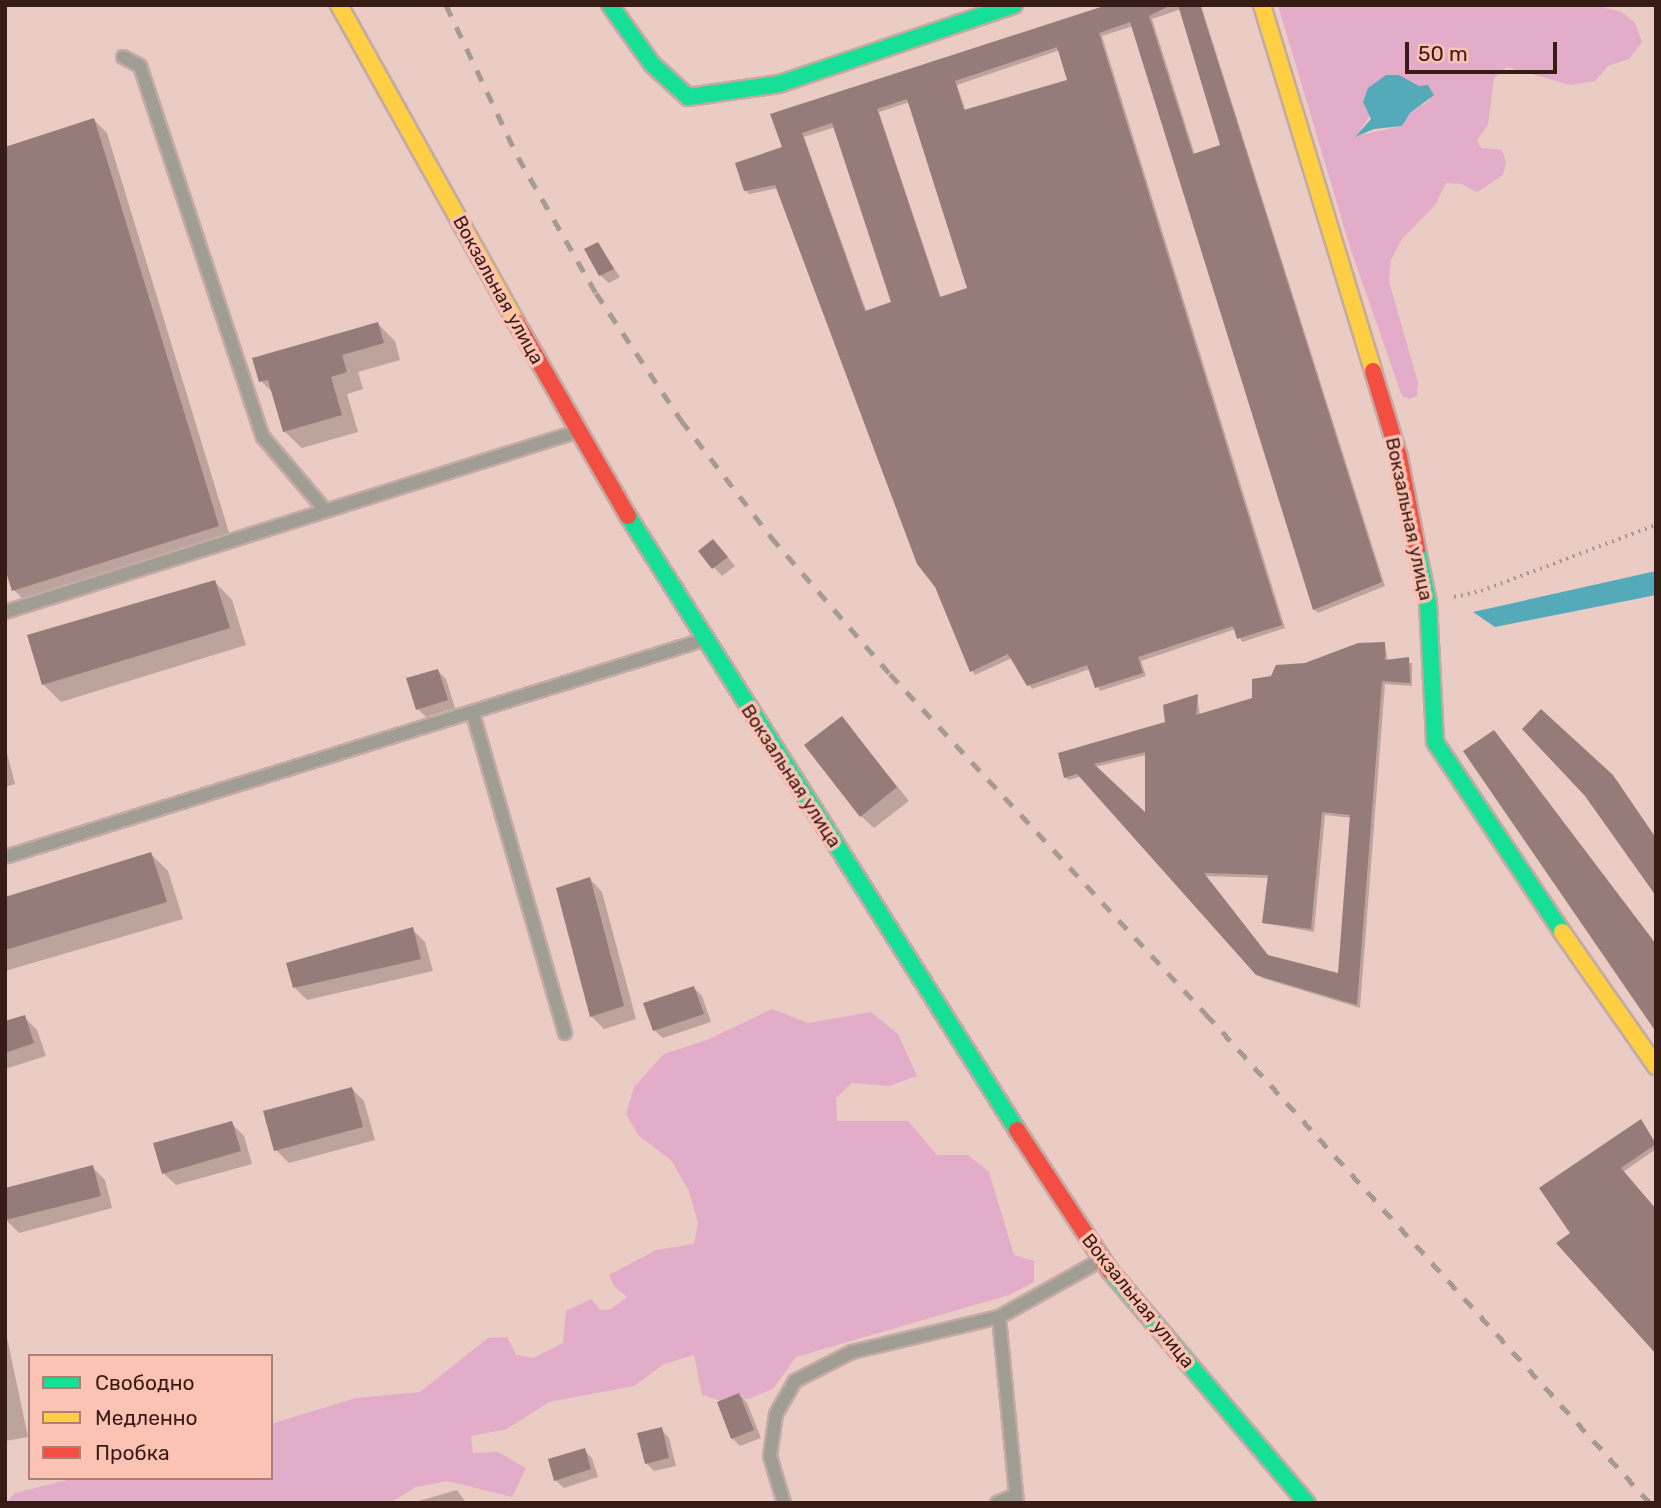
<!DOCTYPE html>
<meta charset="utf-8">
<style>
body{margin:0}
#map{position:relative;width:1661px;height:1508px;overflow:hidden;background:#ebccc4;font-family:Rubik,sans-serif}
div>[style]{position:absolute}
[style*='--x']{left:calc(var(--x)*1px);top:calc(var(--y)*1px);width:calc(var(--w)*1px);rotate:calc(var(--a)*1deg)}
.green>*{inset:0;background:#e3acc9}
.water>*{inset:0;background:#54aab9}
.shadow>*{inset:0;background:#0003}
.building>*{inset:0;background:#957c79}
.path>*{height:3.5px;margin-top:-1.75px;transform-origin:0;background:repeating-linear-gradient(90deg,#a29a91 0 2px,transparent 0 7px)}
.roads{filter:drop-shadow(2px 0 #c4aaa4) drop-shadow(-2px 0 #c4aaa4) drop-shadow(0 2px #c4aaa4) drop-shadow(0 -2px #c4aaa4)}
.lane>*{height:12px;margin:-6px;padding:0 6px;transform-origin:6px;border-radius:6px;background:#a09d92}
.fast>*{height:16px;margin:-8px;padding:0 8px;transform-origin:8px;border-radius:8px;background:#16e098}
.slow>*{height:16px;margin:-8px;padding:0 8px;transform-origin:8px;border-radius:8px;background:#ffcf43}
.jam>*{height:16px;margin:-8px;padding:0 8px;transform-origin:8px;border-radius:8px;background:#f24e42}
.rail>*{height:5px;margin-top:-2.5px;transform-origin:0;background:repeating-linear-gradient(90deg,#a59b91 0 12px,transparent 0 24px)}
span{translate:-50% -50%;white-space:nowrap;text-align:center;line-height:1.15;-webkit-text-stroke:7px #fcc2b3;paint-order:stroke}
.street-label{font-size:19px;color:#371c16}
.frame{position:absolute;inset:0;border:7px solid #371c16;pointer-events:none}
.legend{position:absolute;left:28px;top:1354px;width:245px;height:126px;box-sizing:border-box;background:#fcc2b3;border:2px solid #ad8074;margin:0;padding:9px 12px;list-style:none;font-size:21px;color:#371c16}
.legend li{display:flex;align-items:center;gap:14px;height:35px}
.legend b{width:35px;border:2px solid #ad8074}
.scale{position:absolute;left:1405px;top:42px;width:152px;height:32px;box-sizing:border-box;border:4px solid #371c16;border-top:0;padding-left:9px;font-size:21px;line-height:24px;white-space:nowrap;color:#371c16;-webkit-text-stroke:5px #fcc2b3;paint-order:stroke}
</style>
<div id="map">
<div class="green">
<div style="clip-path:polygon(evenodd,1278px 5px,1593px 5px,1622px 12px,1635px 23px,1642px 42px,1629px 59px,1608px 66px,1595px 81px,1570px 85px,1507px 67px,1494px 78px,1488px 125px,1477px 140px,1481px 148px,1502px 150px,1506px 162px,1503px 175px,1477px 192px,1462px 184px,1446px 183px,1436px 204px,1402px 239px,1391px 260px,1389px 282px,1418px 382px,1417px 396px,1410px 399px,1402px 396px,1350px 247px,1278px 5px,1399px 75px,1419px 86px,1430px 100px,1410px 113px,1402px 126px,1356px 136px,1399px 75px)"></div>
<div style="clip-path:polygon(772px 1009px,808px 1023px,871px 1012px,898px 1034px,917px 1076px,889px 1086px,852px 1083px,836px 1098px,837px 1121px,908px 1121px,937px 1155px,968px 1155px,989px 1172px,1014px 1255px,1034px 1261px,1034px 1282px,1009px 1295px,796px 1357px,773px 1389px,748px 1399px,721px 1401px,702px 1395px,694px 1355px,664px 1364px,634px 1386px,549px 1402px,507px 1429px,471px 1436px,473px 1453px,498px 1452px,526px 1468px,512px 1497px,448px 1481px,416px 1487px,390px 1503px,5px 1503px,15px 1493px,75px 1478px,271px 1478px,271px 1424px,356px 1398px,420px 1392px,488px 1338px,507px 1337px,516px 1355px,533px 1358px,563px 1343px,566px 1311px,591px 1299px,600px 1310px,611px 1309px,627px 1297px,614px 1286px,609px 1275px,656px 1250px,694px 1244px,698px 1223px,689px 1191px,671px 1160px,639px 1136px,626px 1114px,634px 1087px,664px 1054px,707px 1040px)"></div>
</div>
<div class="water">
<div style="clip-path:polygon(1386px 75px,1399px 75px,1419px 86px,1428px 85px,1434px 95px,1410px 113px,1402px 126px,1374px 129px,1355px 137px,1371px 119px,1363px 102px,1368px 88px)"></div>
<div style="clip-path:polygon(1656px 571px,1656px 595px,1495px 627px,1473px 612px)"></div>
</div>
<div class="shadow">
<div style="clip-path:polygon(evenodd,1113px 5px,1201px 5px,1385px 586px,1318px 613px,1314px 609px,1133px 26px,1102px 36px,1285px 628px,1242px 642px,1236px 629px,1141px 661px,1146px 676px,1100px 691px,1090px 669px,1032px 689px,1012px 658px,975px 675px,972px 671px,778px 188px,749px 194px,745px 190px,785px 149px,772px 116px,1113px 5px,1181px 9px,1223px 146px,1195px 155px,1152px 19px,1181px 9px,1113px 5px,1060px 50px,1070px 81px,966px 112px,957px 85px,1060px 50px,1113px 5px,910px 102px,969px 289px,941px 298px,879px 112px,910px 102px,1113px 5px,835px 127px,893px 304px,867px 313px,804px 137px,835px 127px)"></div>
<div style="clip-path:polygon(94px 120px,107px 133px,231px 539px,27px 603px,14px 590px)"></div>
<div style="clip-path:polygon(598px 244px,620px 277px,609px 283px,600px 275px)"></div>
<div style="clip-path:polygon(378px 324px,395px 341px,400px 360px,358px 372px,363px 389px,347px 394px,358px 432px,302px 448px,284px 431px,274px 394px,261px 381px)"></div>
<div style="clip-path:polygon(721px 549px,735px 566px,722px 576px,700px 552px)"></div>
<div style="clip-path:polygon(215px 582px,232px 600px,246px 645px,61px 702px,43px 684px)"></div>
<div style="clip-path:polygon(evenodd,1385px 644px,1388px 661px,1412px 663px,1412px 686px,1385px 684px,1360px 1008px,1262px 978px,1082px 776px,1069px 780px,1065px 777px,1167px 723px,1197px 696px,1200px 715px,1254px 699px,1272px 678px,1306px 665px,1385px 644px,1146px 755px,1147px 816px,1095px 767px,1146px 755px,1385px 644px,1325px 815px,1352px 818px,1339px 975px,1269px 957px,1205px 876px,1269px 878px,1264px 923px,1314px 932px,1325px 815px)"></div>
<div style="clip-path:polygon(438px 671px,446px 679px,455px 708px,426px 717px,418px 709px)"></div>
<div style="clip-path:polygon(842px 718px,909px 801px,874px 828px,861px 816px)"></div>
<div style="clip-path:polygon(5px 745px,15px 784px,5px 787px)"></div>
<div style="clip-path:polygon(151px 854px,168px 871px,183px 919px,5px 971px,5px 899px)"></div>
<div style="clip-path:polygon(590px 879px,602px 892px,636px 1019px,604px 1029px,591px 1016px)"></div>
<div style="clip-path:polygon(412px 929px,425px 942px,433px 971px,307px 1000px,295px 988px)"></div>
<div style="clip-path:polygon(694px 988px,702px 996px,711px 1022px,663px 1038px,654px 1030px)"></div>
<div style="clip-path:polygon(24px 1017px,37px 1030px,46px 1056px,5px 1069px,5px 1023px)"></div>
<div style="clip-path:polygon(352px 1089px,364px 1101px,375px 1140px,289px 1163px,276px 1150px)"></div>
<div style="clip-path:polygon(231px 1123px,244px 1136px,252px 1164px,176px 1185px,163px 1173px)"></div>
<div style="clip-path:polygon(1644px 1124px,1656px 1149px,1623px 1172px,1573px 1233px)"></div>
<div style="clip-path:polygon(92px 1167px,105px 1180px,112px 1208px,19px 1233px,6px 1220px)"></div>
<div style="clip-path:polygon(5px 1328px,28px 1437px,5px 1441px)"></div>
<div style="clip-path:polygon(739px 1395px,747px 1403px,761px 1438px,740px 1446px,732px 1438px)"></div>
<div style="clip-path:polygon(661px 1429px,669px 1438px,676px 1466px,654px 1471px,646px 1463px)"></div>
<div style="clip-path:polygon(584px 1450px,592px 1458px,598px 1477px,564px 1488px,555px 1480px)"></div>
<div style="clip-path:polygon(457px 1490px,466px 1503px,415px 1503px,415px 1502px)"></div>
</div>
<div class="building">
<div style="clip-path:polygon(evenodd,1107px 5px,1171px 5px,1149px 16px,1193px 154px,1220px 145px,1178px 5px,1200px 5px,1382px 582px,1313px 610px,1130px 22px,1099px 33px,1282px 625px,1237px 639px,1233px 626px,1138px 657px,1143px 673px,1095px 688px,1087px 665px,1027px 686px,1008px 654px,970px 672px,935px 587px,917px 564px,775px 185px,744px 191px,735px 163px,782px 147px,770px 114px,1107px 5px,1057px 47px,1067px 80px,964px 110px,955px 81px,1057px 47px,1107px 5px,907px 99px,967px 288px,940px 297px,877px 109px,907px 99px,1107px 5px,832px 123px,891px 302px,865px 311px,802px 133px,832px 123px)"></div>
<div style="clip-path:polygon(94px 118px,219px 526px,12px 591px,5px 569px,5px 147px)"></div>
<div style="clip-path:polygon(598px 242px,614px 269px,599px 276px,584px 249px)"></div>
<div style="clip-path:polygon(378px 322px,384px 343px,342px 355px,347px 372px,331px 377px,342px 415px,283px 432px,268px 380px,259px 382px,252px 358px)"></div>
<div style="clip-path:polygon(713px 539px,728px 557px,712px 569px,698px 551px)"></div>
<div style="clip-path:polygon(215px 580px,230px 628px,42px 685px,27px 635px)"></div>
<div style="clip-path:polygon(evenodd,1385px 642px,1385px 660px,1409px 657px,1410px 683px,1382px 681px,1357px 1005px,1256px 975px,1077px 774px,1064px 778px,1058px 753px,1165px 722px,1163px 705px,1198px 694px,1196px 715px,1252px 698px,1252px 679px,1271px 676px,1276px 665px,1305px 663px,1358px 643px,1385px 642px,1145px 752px,1145px 812px,1094px 764px,1145px 752px,1385px 642px,1322px 812px,1350px 815px,1338px 973px,1268px 955px,1204px 873px,1268px 875px,1262px 923px,1311px 929px,1322px 812px)"></div>
<div style="clip-path:polygon(438px 669px,448px 700px,416px 710px,406px 678px)"></div>
<div style="clip-path:polygon(1541px 709px,1613px 775px,1656px 838px,1656px 896px,1585px 796px,1522px 729px)"></div>
<div style="clip-path:polygon(842px 716px,897px 787px,860px 817px,804px 745px)"></div>
<div style="clip-path:polygon(1494px 730px,1656px 944px,1656px 1032px,1463px 751px)"></div>
<div style="clip-path:polygon(151px 852px,167px 902px,5px 950px,5px 897px)"></div>
<div style="clip-path:polygon(590px 877px,624px 1006px,590px 1017px,556px 888px)"></div>
<div style="clip-path:polygon(413px 927px,421px 959px,293px 988px,286px 963px)"></div>
<div style="clip-path:polygon(694px 986px,704px 1014px,653px 1031px,643px 1003px)"></div>
<div style="clip-path:polygon(25px 1015px,34px 1043px,5px 1053px,5px 1021px)"></div>
<div style="clip-path:polygon(352px 1087px,363px 1127px,274px 1151px,263px 1111px)"></div>
<div style="clip-path:polygon(1641px 1119px,1656px 1144px,1621px 1168px,1656px 1209px,1656px 1354px,1556px 1243px,1570px 1233px,1539px 1188px)"></div>
<div style="clip-path:polygon(232px 1121px,241px 1151px,162px 1174px,153px 1143px)"></div>
<div style="clip-path:polygon(93px 1165px,101px 1196px,5px 1220px,5px 1188px)"></div>
<div style="clip-path:polygon(739px 1393px,754px 1430px,731px 1439px,717px 1402px)"></div>
<div style="clip-path:polygon(662px 1427px,669px 1458px,645px 1464px,637px 1433px)"></div>
<div style="clip-path:polygon(585px 1448px,591px 1469px,554px 1481px,548px 1459px)"></div>
</div>
<div class="path">
<div style="--x:1454;--y:597;--w:28;--a:-13"></div>
<div style="--x:1481;--y:591;--w:187;--a:-20.7"></div>
</div>
<div class="roads">
<div class="lane">
<div style="--x:123;--y:57;--w:19;--a:28"></div>
<div style="--x:140;--y:66;--w:391;--a:71.7"></div>
<div style="--x:263;--y:437;--w:97;--a:49.6"></div>
<div style="--x:5;--y:612;--w:599;--a:-17.5"></div>
<div style="--x:473;--y:714;--w:332;--a:73.9"></div>
<div style="--x:5;--y:857;--w:728;--a:-17.26"></div>
<div style="--x:999;--y:1317;--w:187;--a:84.5"></div>
<div style="--x:784;--y:1503;--w:49;--a:-106.6"></div>
<div style="--x:770;--y:1456;--w:42;--a:-81.9"></div>
<div style="--x:776;--y:1414;--w:38;--a:-60"></div>
<div style="--x:795;--y:1381;--w:64;--a:-27"></div>
<div style="--x:852;--y:1352;--w:151;--a:-13.4"></div>
<div style="--x:999;--y:1317;--w:115;--a:-29.2"></div>
<div style="--x:997;--y:1503;--w:21;--a:-23"></div>
</div>
<div class="fast">
<div style="--x:610;--y:5;--w:72;--a:54.6"></div>
<div style="--x:652;--y:64;--w:49;--a:42.5"></div>
<div style="--x:688;--y:97;--w:92;--a:-8.1"></div>
<div style="--x:779;--y:84;--w:248;--a:-18.6"></div>
<div style="--x:628;--y:516;--w:727;--a:57.64"></div>
<div style="--x:1417;--y:549;--w:54;--a:78.3"></div>
<div style="--x:1428;--y:602;--w:140;--a:87.1"></div>
<div style="--x:1435;--y:742;--w:229;--a:56.2"></div>
<div style="--x:1110;--y:1271;--w:304;--a:49.7"></div>
</div>
<div class="slow">
<div style="--x:339;--y:5;--w:363;--a:60.8"></div>
<div style="--x:1262;--y:5;--w:382;--a:73.1"></div>
<div style="--x:1562;--y:932;--w:164;--a:55"></div>
</div>
<div class="jam">
<div style="--x:516;--y:322;--w:224;--a:60"></div>
<div style="--x:1373;--y:371;--w:90;--a:73.2"></div>
<div style="--x:1399;--y:457;--w:94;--a:78.9"></div>
<div style="--x:1017;--y:1130;--w:169;--a:56.6"></div>
</div>
</div>
<div class="rail">
<div style="--x:446;--y:5;--w:168;--a:64.7"></div>
<div style="--x:518;--y:157;--w:157;--a:60.2"></div>
<div style="--x:596;--y:293;--w:153;--a:56.2"></div>
<div style="--x:681;--y:420;--w:148;--a:52.4"></div>
<div style="--x:771;--y:537;--w:181;--a:49"></div>
<div style="--x:890;--y:674;--w:464;--a:47.1"></div>
<div style="--x:1206;--y:1014;--w:660;--a:47.76"></div>
</div>
<div class="street-label">
<span style="left:498px;top:290px;rotate:61deg">Вокзальная улица</span>
<span style="left:1409px;top:519px;rotate:78deg">Вокзальная улица</span>
<span style="left:791px;top:776px;rotate:57deg">Вокзальная улица</span>
<span style="left:1138px;top:1301px;rotate:51deg">Вокзальная улица</span>
</div>
<div class="frame"></div>
<ul class="legend">
<li><b style="height:9px;background:#16e098"></b>Свободно</li>
<li><b style="height:9px;background:#ffcf43"></b>Медленно</li>
<li><b style="height:9px;background:#f24e42"></b>Пробка</li>
</ul>
<div class="scale">50 m</div>
</div>
